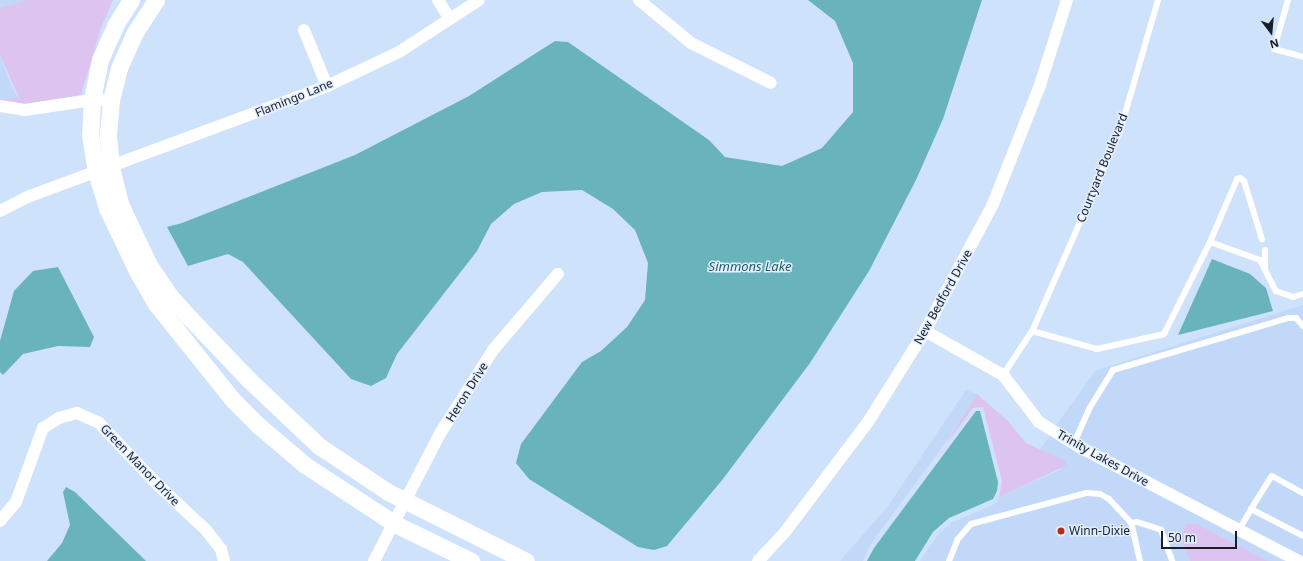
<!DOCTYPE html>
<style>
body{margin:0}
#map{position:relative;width:1303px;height:561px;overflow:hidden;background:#cfe2fc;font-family:"Noto Sans",sans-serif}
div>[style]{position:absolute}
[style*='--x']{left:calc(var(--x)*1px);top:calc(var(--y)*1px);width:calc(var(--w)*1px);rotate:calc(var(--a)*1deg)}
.built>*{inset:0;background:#c1d8f8}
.green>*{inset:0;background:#ddc3ef}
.water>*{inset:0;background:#69b3bb}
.lane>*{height:6px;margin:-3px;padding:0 3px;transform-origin:3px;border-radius:3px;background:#fff}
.street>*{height:12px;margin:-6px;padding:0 6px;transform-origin:6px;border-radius:6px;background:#fff}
.secondary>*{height:17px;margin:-8.5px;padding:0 8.5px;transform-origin:8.5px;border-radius:8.5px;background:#fff}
.dots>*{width:11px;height:11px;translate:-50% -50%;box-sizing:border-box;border:2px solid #e3eefe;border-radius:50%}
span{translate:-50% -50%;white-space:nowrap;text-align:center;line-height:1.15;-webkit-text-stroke:3px #e3eefe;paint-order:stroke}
.street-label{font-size:12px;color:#181f28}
.poi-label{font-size:12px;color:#181f28}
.left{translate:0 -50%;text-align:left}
.water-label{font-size:13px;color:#205e64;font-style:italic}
.north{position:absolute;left:1251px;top:12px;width:40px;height:40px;-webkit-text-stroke:3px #e3eefe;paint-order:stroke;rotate:164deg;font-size:11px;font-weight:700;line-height:16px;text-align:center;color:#181f28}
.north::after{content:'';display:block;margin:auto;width:14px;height:18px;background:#181f28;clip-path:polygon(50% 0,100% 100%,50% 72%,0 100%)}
.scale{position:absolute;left:1161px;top:531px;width:76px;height:18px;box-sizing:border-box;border:2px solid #181f28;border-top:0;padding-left:5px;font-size:12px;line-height:14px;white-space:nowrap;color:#181f28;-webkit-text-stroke:3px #e3eefe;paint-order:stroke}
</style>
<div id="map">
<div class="built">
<div style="clip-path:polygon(0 0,28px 0,0 8px)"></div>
<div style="clip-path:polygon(0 55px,11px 85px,19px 99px,0 100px)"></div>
<div style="clip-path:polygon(1303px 305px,1303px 561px,1286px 549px,1056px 426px,1095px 371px)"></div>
<div style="clip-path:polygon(966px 390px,977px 394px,963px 419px,870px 545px,863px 561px,840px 561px,888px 506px)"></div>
<div style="clip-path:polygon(1050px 435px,1079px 453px,1284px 561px,1268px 561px,1197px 524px,1186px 524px,1181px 537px,1190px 561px,920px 561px,937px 536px,952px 522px,987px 508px,996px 503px,999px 497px,1060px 470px,1063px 460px,1040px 449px)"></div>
</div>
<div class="green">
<div style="clip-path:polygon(28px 0,113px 0,101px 28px,81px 95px,25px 104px,0 100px,19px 98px,0 55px,0 8px)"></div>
<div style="clip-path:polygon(977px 394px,1008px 421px,1026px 443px,1064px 460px,1067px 465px,999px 497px,1002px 481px,983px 407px,973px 408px,945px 446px)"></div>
<div style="clip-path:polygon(1186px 524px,1197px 524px,1268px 561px,1190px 561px,1181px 537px)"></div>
</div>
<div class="water">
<div style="clip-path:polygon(808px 0,982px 0,943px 119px,916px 180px,869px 271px,810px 363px,723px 479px,667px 546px,654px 550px,638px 547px,529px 479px,516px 463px,521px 444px,582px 362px,601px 351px,627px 327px,645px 300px,648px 263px,635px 230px,613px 209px,582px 190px,542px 192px,514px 204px,491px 224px,477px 251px,397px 354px,386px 378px,371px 386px,351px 379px,243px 262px,228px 254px,188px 266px,167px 227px,182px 223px,355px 155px,469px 96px,555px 41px,568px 42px,709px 140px,725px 157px,782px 166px,822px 148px,853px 112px,853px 63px,835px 21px)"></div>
<div style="clip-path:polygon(1212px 259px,1250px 274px,1266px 288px,1273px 311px,1178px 335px)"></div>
<div style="clip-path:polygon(58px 267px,94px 337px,90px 347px,58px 346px,23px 354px,3px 375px,0 372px,0 341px,14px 291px,33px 271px)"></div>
<div style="clip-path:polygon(976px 411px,980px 411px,998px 482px,997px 491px,993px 499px,949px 518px,933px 532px,915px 561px,867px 561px,874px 548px)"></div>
<div style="clip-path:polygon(66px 487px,75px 492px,146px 561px,47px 561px,62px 543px,70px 525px,63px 492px)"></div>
</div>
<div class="lane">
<div style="--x:1158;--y:0;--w:136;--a:106.2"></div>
<div style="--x:1120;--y:131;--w:219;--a:113.7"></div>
<div style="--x:1032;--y:331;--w:67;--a:15.5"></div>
<div style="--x:1097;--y:349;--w:69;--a:-12.6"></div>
<div style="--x:1164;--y:334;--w:103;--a:-63.4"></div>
<div style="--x:1210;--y:242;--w:53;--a:19.8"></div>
<div style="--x:1260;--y:260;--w:35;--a:63"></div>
<div style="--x:1276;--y:291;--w:18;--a:19"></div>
<div style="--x:1293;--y:297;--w:10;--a:-17"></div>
<div style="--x:1288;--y:0;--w:51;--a:105.9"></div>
<div style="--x:1274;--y:49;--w:30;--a:15"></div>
<div style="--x:1210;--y:242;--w:69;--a:-66.8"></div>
<div style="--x:1237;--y:179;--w:3;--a:-18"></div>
<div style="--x:1240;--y:178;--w:5;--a:37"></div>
<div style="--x:1244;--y:181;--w:61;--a:72.8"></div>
<div style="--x:1265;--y:250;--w:18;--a:90"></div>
<div style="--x:1003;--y:375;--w:53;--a:-56.6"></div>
<div style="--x:1074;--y:443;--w:37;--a:-66"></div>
<div style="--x:1089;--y:409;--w:46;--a:-58.4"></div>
<div style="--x:1113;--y:370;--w:184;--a:-16.5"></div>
<div style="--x:1289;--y:318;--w:7;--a:0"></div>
<div style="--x:1296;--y:318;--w:11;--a:49"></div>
<div style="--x:1251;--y:509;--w:39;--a:-58"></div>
<div style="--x:1272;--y:476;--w:35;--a:29"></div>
<div style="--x:1239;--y:530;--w:24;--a:-60"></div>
<div style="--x:1251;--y:509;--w:59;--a:27.4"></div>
<div style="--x:949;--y:561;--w:24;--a:-68"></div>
<div style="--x:958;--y:539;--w:20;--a:-49"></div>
<div style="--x:971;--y:524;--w:120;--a:-15"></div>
<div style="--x:1087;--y:493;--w:13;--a:4"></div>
<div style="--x:1100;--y:494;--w:10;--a:29"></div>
<div style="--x:1109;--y:499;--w:33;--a:47"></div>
<div style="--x:1140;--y:561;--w:39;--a:-103"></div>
<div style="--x:1131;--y:523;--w:6;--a:-9"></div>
<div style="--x:1137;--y:522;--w:25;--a:18"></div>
<div style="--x:1161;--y:530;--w:33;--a:70"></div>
</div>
<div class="street">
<div style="--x:438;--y:0;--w:22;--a:58"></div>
<div style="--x:639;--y:0;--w:67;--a:39.6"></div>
<div style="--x:691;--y:43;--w:89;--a:26.6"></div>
<div style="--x:304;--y:30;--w:61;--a:67.7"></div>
<div style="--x:0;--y:106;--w:25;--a:9"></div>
<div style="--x:25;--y:110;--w:68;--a:-8.5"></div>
<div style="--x:92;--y:100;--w:19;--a:0"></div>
<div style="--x:0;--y:211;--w:34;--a:-27"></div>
<div style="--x:30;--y:196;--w:317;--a:-20.3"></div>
<div style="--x:327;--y:86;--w:80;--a:-25.3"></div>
<div style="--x:399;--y:52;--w:95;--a:-33"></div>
<div style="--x:925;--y:331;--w:90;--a:29.4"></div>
<div style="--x:1003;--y:375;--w:59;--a:52.5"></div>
<div style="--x:1039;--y:422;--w:49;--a:31.8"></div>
<div style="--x:1081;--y:448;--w:246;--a:27.4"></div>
<div style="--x:0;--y:521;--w:25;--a:-50"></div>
<div style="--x:16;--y:502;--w:79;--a:-70"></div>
<div style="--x:43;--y:428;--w:19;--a:-32"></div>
<div style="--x:59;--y:418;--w:19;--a:-16"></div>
<div style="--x:77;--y:413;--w:24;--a:24"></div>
<div style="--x:99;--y:423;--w:87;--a:46.4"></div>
<div style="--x:159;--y:486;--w:64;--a:43.1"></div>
<div style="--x:206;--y:530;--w:24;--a:52"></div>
<div style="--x:221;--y:549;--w:12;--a:76"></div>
<div style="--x:374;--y:561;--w:145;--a:-62.6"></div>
<div style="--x:441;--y:432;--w:97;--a:-57.6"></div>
<div style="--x:493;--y:350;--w:100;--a:-49.5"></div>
<div style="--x:758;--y:561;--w:40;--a:-47"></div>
<div style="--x:785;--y:532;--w:138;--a:-53"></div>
<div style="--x:868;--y:422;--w:107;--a:-57.9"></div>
<div style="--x:925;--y:331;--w:144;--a:-61.8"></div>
<div style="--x:993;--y:204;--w:128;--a:-68.4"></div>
<div style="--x:1040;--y:85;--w:89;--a:-72.4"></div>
</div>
<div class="secondary">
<div style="--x:131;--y:0;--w:28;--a:122"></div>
<div style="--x:116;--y:24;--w:39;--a:114"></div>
<div style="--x:100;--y:60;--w:41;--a:101.3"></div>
<div style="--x:92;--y:100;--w:34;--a:93"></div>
<div style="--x:90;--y:134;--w:38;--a:81"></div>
<div style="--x:96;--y:172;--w:38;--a:73"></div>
<div style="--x:107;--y:208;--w:70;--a:64.5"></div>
<div style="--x:137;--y:271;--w:38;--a:60"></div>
<div style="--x:156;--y:304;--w:123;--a:51.3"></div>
<div style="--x:233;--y:400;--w:37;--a:45"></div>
<div style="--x:259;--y:426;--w:60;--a:40.3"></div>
<div style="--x:305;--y:465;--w:108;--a:33.2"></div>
<div style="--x:395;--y:524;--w:85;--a:26"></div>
<div style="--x:156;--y:0;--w:38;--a:123"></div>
<div style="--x:135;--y:32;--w:39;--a:114"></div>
<div style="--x:119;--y:68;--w:33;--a:104"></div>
<div style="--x:111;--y:100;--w:36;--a:95"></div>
<div style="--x:108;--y:136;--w:31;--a:84"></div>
<div style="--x:111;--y:167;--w:38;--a:76"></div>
<div style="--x:120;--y:204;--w:68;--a:64.6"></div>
<div style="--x:149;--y:265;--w:36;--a:56"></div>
<div style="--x:169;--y:295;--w:31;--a:48"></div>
<div style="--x:190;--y:318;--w:84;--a:46.4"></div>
<div style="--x:248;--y:379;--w:98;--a:43.3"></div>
<div style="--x:319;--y:446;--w:83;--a:33.7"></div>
<div style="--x:388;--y:492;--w:154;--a:26.6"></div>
</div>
<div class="dots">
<div style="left:1061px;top:531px;background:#b72b14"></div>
</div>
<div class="street-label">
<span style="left:294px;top:98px;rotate:-22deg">Flamingo Lane</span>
<span style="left:1102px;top:168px;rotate:-68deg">Courtyard Boulevard</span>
<span style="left:943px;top:297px;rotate:-61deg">New Bedford Drive</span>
<span style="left:467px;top:392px;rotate:-58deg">Heron Drive</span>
<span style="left:1103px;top:458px;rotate:29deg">Trinity Lakes Drive</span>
<span style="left:140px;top:465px;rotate:46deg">Green Manor Drive</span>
</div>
<div class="poi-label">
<span class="left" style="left:1069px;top:531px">Winn-Dixie</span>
</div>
<div class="water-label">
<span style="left:750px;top:266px">Simmons Lake</span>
</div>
<div class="north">N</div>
<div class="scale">50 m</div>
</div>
